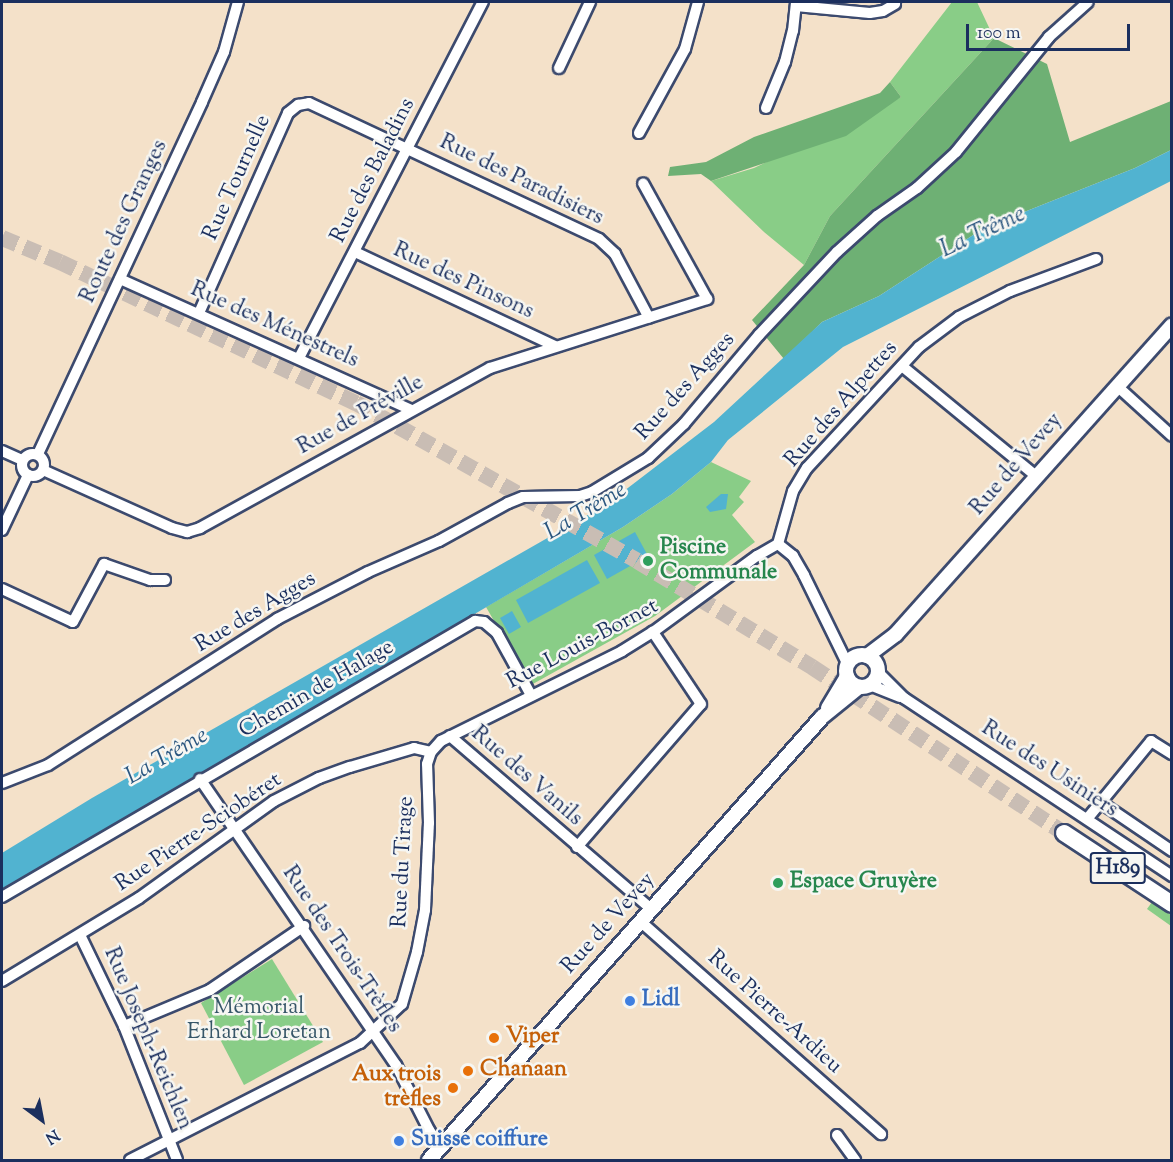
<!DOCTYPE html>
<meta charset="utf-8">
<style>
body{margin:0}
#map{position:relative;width:1173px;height:1162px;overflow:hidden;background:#f4e1c9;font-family:"Sorts Mill Goudy",serif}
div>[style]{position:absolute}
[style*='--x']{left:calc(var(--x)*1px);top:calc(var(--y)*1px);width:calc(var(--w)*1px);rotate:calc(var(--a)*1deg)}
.green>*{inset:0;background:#89cd87}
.forest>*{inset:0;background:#6eb074}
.water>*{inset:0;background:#51b3d0}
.highway-tunnel>*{height:16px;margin-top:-8px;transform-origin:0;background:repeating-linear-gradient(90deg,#c9bdb4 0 16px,transparent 0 24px)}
.roads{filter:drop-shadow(2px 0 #3c4a6e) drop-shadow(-2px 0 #3c4a6e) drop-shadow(0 2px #3c4a6e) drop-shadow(0 -2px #3c4a6e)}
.minor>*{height:10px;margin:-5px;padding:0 5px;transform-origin:5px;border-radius:5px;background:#fff}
.minor>.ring{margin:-5px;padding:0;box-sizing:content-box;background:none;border:10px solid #fff;border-radius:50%}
.major>*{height:14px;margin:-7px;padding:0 7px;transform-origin:7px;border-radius:7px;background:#fff}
.major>.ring{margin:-7px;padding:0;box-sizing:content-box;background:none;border:14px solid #fff;border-radius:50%}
.highway>*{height:16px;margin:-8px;padding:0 8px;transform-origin:8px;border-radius:8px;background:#fff}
.dots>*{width:16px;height:16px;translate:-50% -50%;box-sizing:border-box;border:3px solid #f6f6f2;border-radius:50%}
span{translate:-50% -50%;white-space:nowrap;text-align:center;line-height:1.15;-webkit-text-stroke:5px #f6f6f2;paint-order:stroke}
.shield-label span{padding:2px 4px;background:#f6f6f2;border:2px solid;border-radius:4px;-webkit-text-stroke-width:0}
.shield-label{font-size:21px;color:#1b2f5e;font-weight:700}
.street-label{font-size:22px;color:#1b2f5e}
.leisure-label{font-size:22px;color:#27864d;font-weight:700}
.left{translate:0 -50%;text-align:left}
.shop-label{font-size:22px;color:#366cbe;font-weight:700}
.park-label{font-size:22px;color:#365668}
.food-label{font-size:22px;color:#c56008;font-weight:700}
.right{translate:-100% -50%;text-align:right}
.water-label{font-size:24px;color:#2b5780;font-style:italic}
.frame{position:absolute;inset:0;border:3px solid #1b2f5e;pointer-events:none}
.north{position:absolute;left:12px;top:1090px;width:60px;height:60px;-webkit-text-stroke:4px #f6f6f2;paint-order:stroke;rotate:148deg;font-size:16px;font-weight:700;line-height:24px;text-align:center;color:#1b2f5e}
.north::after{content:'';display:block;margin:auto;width:21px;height:27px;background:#1b2f5e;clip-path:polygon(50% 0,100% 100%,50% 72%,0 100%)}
.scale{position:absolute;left:966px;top:24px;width:164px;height:27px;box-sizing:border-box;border:3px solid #1b2f5e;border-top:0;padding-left:8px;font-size:18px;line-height:21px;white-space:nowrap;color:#1b2f5e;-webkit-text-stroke:4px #f6f6f2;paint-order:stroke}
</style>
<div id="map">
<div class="green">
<div style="clip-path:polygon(952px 2px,977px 2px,994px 38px,830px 216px,804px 265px,764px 232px,711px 181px,754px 168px,901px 97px,890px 82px)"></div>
<div style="clip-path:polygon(711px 462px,751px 481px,739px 497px,744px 502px,732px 515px,755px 542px,655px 616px,531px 685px,486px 607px,623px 527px,672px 494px)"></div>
<div style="clip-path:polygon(1152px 902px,1171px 915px,1171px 926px,1147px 909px)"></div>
<div style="clip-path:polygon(272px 959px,323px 1042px,244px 1085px,201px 1003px)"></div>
</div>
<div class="forest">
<div style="clip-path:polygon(994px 38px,1047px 64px,1070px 142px,1171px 101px,1171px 150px,1135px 168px,984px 228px,879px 296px,822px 322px,784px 359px,752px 320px,804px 265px,830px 216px)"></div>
<div style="clip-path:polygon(890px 82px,901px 97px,846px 136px,711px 181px,701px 174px,668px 176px,670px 167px,706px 162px,754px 137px,880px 93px)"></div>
</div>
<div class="water">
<div style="clip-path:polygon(1171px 150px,1171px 181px,843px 347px,728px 440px,711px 462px,672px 494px,623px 527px,2px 891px,2px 853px,92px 798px,607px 504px,714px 422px,822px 322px,879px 296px,984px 228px,1135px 168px)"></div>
<div style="clip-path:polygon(721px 494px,728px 494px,726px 509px,710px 512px,706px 507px)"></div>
<div style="clip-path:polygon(635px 532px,648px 556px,607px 579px,594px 555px)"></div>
<div style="clip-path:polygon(587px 560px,600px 583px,528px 623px,516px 600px)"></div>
<div style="clip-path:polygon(512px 611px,521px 627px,509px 634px,500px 618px)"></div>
</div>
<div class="highway-tunnel">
<div style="--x:2;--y:238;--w:63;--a:22.5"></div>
<div style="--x:60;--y:262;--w:328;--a:25.5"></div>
<div style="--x:356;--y:403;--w:322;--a:29.3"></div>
<div style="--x:637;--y:561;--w:205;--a:31.2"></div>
<div style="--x:812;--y:667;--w:302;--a:33.4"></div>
</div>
<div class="roads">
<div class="minor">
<div style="--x:796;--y:6;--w:74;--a:5.4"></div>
<div style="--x:870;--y:13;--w:13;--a:-9"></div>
<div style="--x:883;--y:11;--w:14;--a:-30"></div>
<div style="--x:559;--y:68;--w:73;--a:-64.8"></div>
<div style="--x:766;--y:108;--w:50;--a:-67.6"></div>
<div style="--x:785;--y:62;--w:32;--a:-76"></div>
<div style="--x:793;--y:31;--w:29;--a:-84"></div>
<div style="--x:639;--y:133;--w:96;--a:-61.3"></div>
<div style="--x:685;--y:49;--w:49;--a:-74.5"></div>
<div style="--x:355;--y:252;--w:221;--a:25.2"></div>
<div style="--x:120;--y:279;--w:319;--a:24.2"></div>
<div style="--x:199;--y:313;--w:219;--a:-66"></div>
<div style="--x:288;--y:113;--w:13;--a:-39"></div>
<div style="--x:298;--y:105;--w:11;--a:-10"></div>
<div style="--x:309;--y:103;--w:320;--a:25.1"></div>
<div style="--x:599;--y:239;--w:22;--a:43"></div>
<div style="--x:615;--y:254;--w:72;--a:62"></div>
<div style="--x:299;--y:358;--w:401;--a:-62.7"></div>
<div style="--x:902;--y:366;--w:173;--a:39.4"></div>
<div style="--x:1117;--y:386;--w:74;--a:42.3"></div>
<div style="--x:2;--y:451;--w:22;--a:24"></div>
<div class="ring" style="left:22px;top:454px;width:12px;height:12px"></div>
<div style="--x:38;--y:454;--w:388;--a:-65"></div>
<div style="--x:202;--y:102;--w:55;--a:-66.3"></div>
<div style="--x:224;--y:52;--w:52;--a:-74.4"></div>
<div style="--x:43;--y:470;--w:141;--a:24.2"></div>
<div style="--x:172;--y:528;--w:16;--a:15"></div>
<div style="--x:187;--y:532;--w:14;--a:-17"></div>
<div style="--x:200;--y:528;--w:331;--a:-28.9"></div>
<div style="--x:490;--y:368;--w:228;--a:-17.6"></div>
<div style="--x:707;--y:299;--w:132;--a:-118.9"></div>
<div style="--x:2;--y:530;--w:61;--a:-64.7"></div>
<div style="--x:2;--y:589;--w:78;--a:24.9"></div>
<div style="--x:73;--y:622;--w:66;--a:-61.9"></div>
<div style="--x:104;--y:564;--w:49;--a:19.2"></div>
<div style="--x:150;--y:580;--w:15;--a:0"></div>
<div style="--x:848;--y:665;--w:100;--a:-116.1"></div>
<div style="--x:804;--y:575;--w:22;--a:-120"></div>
<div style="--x:793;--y:556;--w:19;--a:-141"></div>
<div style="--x:778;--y:544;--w:55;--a:-74.2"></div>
<div style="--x:793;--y:491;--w:27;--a:-59"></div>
<div style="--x:807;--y:468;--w:165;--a:-47.2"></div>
<div style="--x:919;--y:347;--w:50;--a:-36.9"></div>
<div style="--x:959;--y:317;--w:57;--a:-27"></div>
<div style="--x:1010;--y:291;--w:92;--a:-20.4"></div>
<div style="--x:878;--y:672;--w:37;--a:45"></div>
<div style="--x:904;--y:698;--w:322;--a:33.6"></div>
<div style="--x:870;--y:685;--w:32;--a:22"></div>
<div style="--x:450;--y:736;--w:265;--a:40.7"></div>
<div style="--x:200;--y:779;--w:347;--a:55.6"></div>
<div style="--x:396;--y:1065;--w:73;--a:63.1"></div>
<div style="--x:429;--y:1130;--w:21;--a:55"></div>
<div style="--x:2;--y:783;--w:49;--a:-21.4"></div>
<div style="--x:48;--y:765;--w:272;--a:-32.5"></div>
<div style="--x:277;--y:619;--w:102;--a:-27.3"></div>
<div style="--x:368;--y:572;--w:77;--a:-23.6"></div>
<div style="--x:439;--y:541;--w:79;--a:-28.8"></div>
<div style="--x:508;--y:503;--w:16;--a:-22"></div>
<div style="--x:523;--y:497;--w:57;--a:-1"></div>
<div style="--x:580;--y:496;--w:13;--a:-18"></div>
<div style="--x:592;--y:492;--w:66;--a:-31.3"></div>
<div style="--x:648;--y:458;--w:50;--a:-43.4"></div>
<div style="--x:684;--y:424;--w:116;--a:-49.9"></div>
<div style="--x:759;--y:335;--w:114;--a:-46.8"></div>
<div style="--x:837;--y:252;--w:54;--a:-42"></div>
<div style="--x:877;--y:216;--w:49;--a:-35"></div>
<div style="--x:917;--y:188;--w:53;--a:-42.7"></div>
<div style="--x:956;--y:152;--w:148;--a:-51"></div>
<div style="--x:1049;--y:37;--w:52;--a:-41.9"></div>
<div style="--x:1100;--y:802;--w:87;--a:34.2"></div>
<div style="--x:1087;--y:819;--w:101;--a:-50.6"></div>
<div style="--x:1151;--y:741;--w:25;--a:32"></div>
<div style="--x:577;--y:847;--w:189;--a:-49.1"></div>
<div style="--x:701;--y:704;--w:87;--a:-123.7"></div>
<div style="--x:2;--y:897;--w:548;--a:-30.26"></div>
<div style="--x:475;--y:621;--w:9;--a:6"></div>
<div style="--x:484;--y:622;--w:17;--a:40"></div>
<div style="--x:497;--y:633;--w:71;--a:61.3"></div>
<div style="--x:640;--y:921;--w:322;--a:41.5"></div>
<div style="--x:80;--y:935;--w:101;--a:64.2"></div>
<div style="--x:124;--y:1026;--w:144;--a:68.4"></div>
<div style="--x:2;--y:981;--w:160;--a:-31.2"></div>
<div style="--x:139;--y:898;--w:166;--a:-35.7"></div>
<div style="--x:274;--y:801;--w:51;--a:-27.1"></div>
<div style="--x:319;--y:778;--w:33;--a:-20"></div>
<div style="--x:350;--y:767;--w:67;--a:-16.5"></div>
<div style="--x:414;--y:748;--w:17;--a:13"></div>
<div style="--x:124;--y:1026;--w:93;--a:-22.7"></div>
<div style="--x:210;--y:990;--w:114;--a:-34.2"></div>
<div style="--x:837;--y:1135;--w:31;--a:54"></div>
<div style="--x:130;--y:1160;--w:258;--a:-27"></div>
<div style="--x:360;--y:1043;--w:57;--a:-42.9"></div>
<div style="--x:402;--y:1004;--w:54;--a:-73.9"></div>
<div style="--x:417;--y:952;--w:43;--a:-79.2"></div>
<div style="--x:425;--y:910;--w:87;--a:-87.4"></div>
<div style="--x:429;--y:823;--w:59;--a:-91.9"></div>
<div style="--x:427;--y:764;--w:13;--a:-72"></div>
<div style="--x:431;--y:752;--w:15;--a:-48"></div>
<div style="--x:441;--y:741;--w:202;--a:-26.4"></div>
<div style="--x:622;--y:651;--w:36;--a:-32"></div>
<div style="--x:653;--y:632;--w:129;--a:-36.2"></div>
<div style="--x:757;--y:556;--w:24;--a:-30"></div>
</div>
<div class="major">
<div class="ring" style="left:846px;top:655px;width:18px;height:18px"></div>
<div style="--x:867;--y:656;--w:36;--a:-37"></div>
<div style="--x:896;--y:634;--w:414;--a:-48.2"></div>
<div style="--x:828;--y:708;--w:37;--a:-59"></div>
<div style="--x:429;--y:1160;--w:592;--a:-48.42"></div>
<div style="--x:822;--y:717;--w:48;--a:-39"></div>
</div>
<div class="highway">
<div style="--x:1064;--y:833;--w:129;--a:33.3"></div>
</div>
</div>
<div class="dots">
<div style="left:648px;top:561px;background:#2e9e5b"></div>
<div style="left:778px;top:883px;background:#2e9e5b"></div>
<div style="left:630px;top:1001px;background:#3f7fe0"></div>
<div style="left:494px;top:1038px;background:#e8710a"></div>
<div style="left:468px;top:1071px;background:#e8710a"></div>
<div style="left:453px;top:1088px;background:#e8710a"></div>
<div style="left:399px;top:1141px;background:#3f7fe0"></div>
</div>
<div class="shield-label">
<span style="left:1118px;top:868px">H189</span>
</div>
<div class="street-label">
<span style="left:374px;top:171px;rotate:-63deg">Rue des Baladins</span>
<span style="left:238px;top:178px;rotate:-66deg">Rue Tournelle</span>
<span style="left:521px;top:181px;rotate:26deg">Rue des Paradisiers</span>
<span style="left:125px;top:222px;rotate:-65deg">Route des Granges</span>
<span style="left:463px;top:282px;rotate:25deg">Rue des Pinsons</span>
<span style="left:274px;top:326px;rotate:24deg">Rue des Ménestrels</span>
<span style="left:686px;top:387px;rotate:-48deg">Rue des Agges</span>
<span style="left:842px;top:405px;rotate:-49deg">Rue des Alpettes</span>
<span style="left:361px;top:416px;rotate:-29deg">Rue de Préville</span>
<span style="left:1017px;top:465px;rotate:-49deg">Rue de Vevey</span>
<span style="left:256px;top:613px;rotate:-31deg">Rue des Agges</span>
<span style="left:583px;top:645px;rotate:-28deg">Rue Louis-Bornet</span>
<span style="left:317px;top:690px;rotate:-30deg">Chemin de Halage</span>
<span style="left:1049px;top:770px;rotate:33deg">Rue des Usiniers</span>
<span style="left:526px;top:777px;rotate:41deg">Rue des Vanils</span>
<span style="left:199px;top:833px;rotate:-34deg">Rue Pierre-Sciobéret</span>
<span style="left:404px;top:862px;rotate:-87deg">Rue du Tirage</span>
<span style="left:609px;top:924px;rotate:-48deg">Rue de Vevey</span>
<span style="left:341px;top:950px;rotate:56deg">Rue des Trois-Trèfles</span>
<span style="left:774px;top:1013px;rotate:42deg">Rue Pierre-Ardieu</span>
<span style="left:147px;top:1039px;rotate:67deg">Rue Joseph-Reichlen</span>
</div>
<div class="leisure-label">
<span class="left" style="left:660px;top:561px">Piscine<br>Communale</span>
<span class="left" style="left:790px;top:883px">Espace Gruyère</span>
</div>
<div class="shop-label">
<span class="left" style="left:642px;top:1001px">Lidl</span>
<span class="left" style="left:411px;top:1141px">Suisse coiffure</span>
</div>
<div class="park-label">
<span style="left:259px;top:1021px">Mémorial<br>Erhard Loretan</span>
</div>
<div class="food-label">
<span class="left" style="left:506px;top:1038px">Viper</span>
<span class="left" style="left:480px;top:1071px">Chanaan</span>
<span class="right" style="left:441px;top:1088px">Aux trois<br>trèfles</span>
</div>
<div class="water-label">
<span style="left:983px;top:233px;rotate:-25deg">La Trême</span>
<span style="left:586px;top:512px;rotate:-31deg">La Trême</span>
<span style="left:167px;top:757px;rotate:-30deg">La Trême</span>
</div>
<div class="frame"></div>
<div class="north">N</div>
<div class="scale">100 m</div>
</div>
